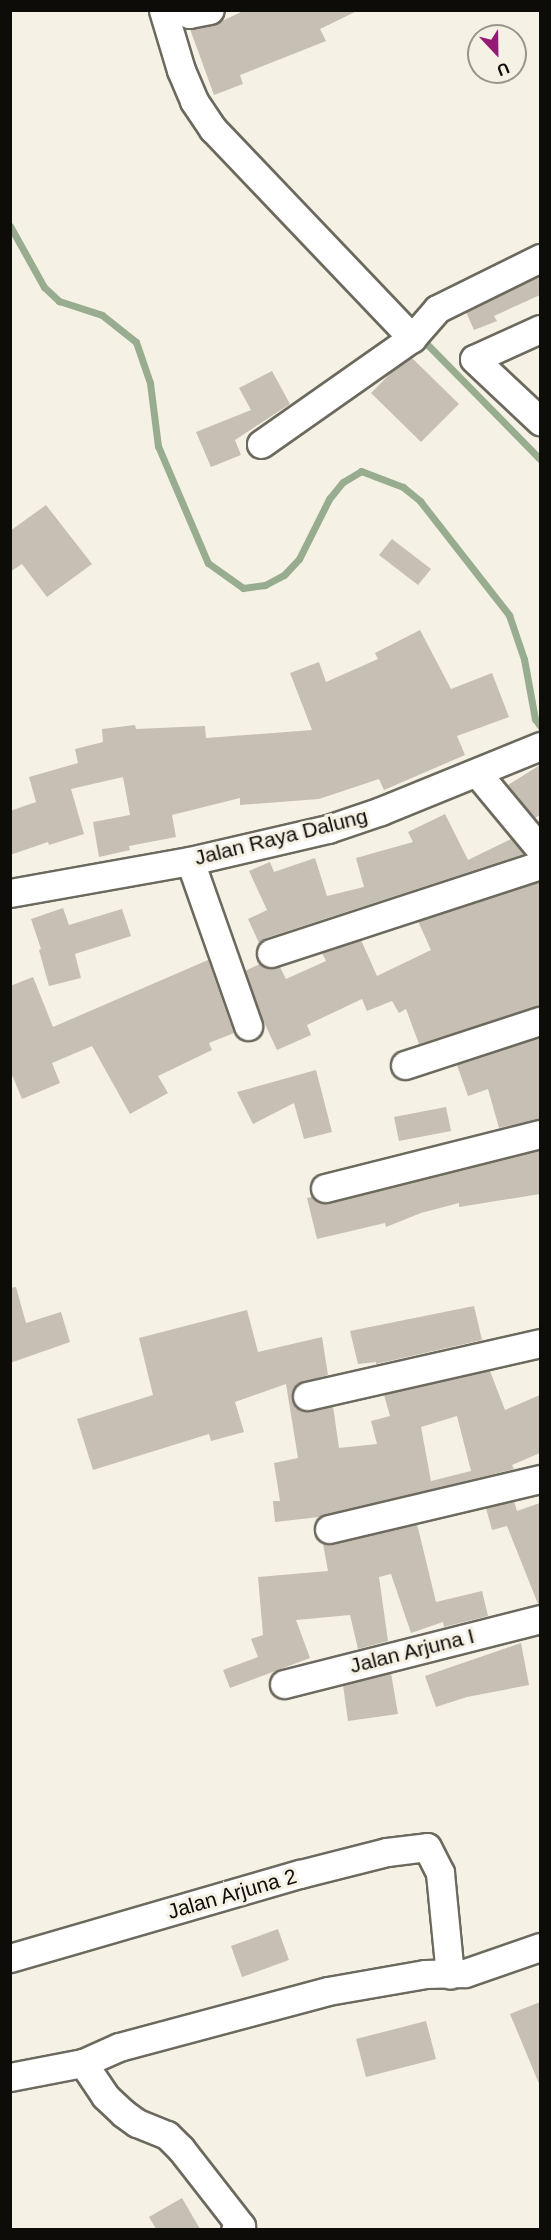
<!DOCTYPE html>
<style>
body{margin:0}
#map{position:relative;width:551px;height:2240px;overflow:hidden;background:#f5f1e5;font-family:Helvetica,sans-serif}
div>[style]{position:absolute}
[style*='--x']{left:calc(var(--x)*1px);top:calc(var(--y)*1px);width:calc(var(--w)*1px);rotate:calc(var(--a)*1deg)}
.stream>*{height:7px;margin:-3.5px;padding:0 3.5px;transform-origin:3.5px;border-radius:3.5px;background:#98ac8f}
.building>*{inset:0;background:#c7beb4}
.roads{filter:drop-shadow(2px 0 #6c695e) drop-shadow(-2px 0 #6c695e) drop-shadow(0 2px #6c695e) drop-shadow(0 -2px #6c695e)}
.minor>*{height:27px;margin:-13.5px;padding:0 13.5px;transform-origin:13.5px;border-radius:13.5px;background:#fff}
span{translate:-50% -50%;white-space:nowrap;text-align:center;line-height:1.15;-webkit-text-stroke:6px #f5f1e5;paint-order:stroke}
.street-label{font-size:21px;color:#0e0c09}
.frame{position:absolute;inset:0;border:12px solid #0e0c09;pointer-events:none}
.north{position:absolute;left:467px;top:24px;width:60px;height:60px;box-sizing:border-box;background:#f5f1e5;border:2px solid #99958d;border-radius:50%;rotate:158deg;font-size:16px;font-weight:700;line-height:24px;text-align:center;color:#0e0c09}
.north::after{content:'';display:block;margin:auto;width:21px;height:27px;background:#961a73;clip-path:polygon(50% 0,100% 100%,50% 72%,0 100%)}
</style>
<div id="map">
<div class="stream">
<div style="--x:10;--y:226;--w:70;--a:60.9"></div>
<div style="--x:44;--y:287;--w:21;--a:43"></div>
<div style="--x:59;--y:301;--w:45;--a:18"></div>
<div style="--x:102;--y:315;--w:43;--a:38.5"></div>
<div style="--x:136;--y:342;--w:43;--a:71.1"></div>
<div style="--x:150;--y:383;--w:64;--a:82.8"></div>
<div style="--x:158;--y:446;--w:127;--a:66.9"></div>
<div style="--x:208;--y:563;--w:43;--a:35.5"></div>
<div style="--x:243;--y:588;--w:22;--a:-8"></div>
<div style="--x:265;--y:585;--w:21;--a:-28"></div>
<div style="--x:284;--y:575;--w:22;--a:-47"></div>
<div style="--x:299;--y:559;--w:67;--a:-63.4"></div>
<div style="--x:329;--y:499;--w:22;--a:-51"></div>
<div style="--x:343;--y:482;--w:21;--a:-31"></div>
<div style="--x:361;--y:471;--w:45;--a:20.9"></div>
<div style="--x:403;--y:487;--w:22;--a:39"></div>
<div style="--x:420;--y:501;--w:145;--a:52"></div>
<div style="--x:509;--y:615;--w:46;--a:71.2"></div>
<div style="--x:524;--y:659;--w:61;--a:79.6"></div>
<div style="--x:535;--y:719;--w:9;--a:54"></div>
<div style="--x:420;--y:337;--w:171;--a:45.5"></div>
</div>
<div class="building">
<div style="clip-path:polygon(245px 10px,359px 10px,320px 29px,326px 41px,240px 75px,243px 84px,214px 95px,190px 29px,214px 25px)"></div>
<div style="clip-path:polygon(540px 275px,540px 295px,494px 316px,497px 321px,474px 330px,466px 312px)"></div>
<div style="clip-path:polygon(412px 358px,459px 404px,421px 442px,371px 393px,394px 370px)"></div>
<div style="clip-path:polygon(272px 371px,290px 404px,235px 440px,241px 455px,211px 467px,196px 432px,251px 410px,239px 388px)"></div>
<div style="clip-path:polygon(46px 505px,92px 564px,47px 597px,22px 564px,10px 572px,10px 531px)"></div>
<div style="clip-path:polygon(392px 539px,431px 569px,418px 585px,379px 555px)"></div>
<div style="clip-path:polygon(420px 630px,451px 689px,492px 673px,509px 717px,457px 736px,465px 755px,384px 790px,379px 779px,319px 799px,240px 805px,240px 798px,172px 815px,176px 837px,129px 846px,130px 850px,99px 857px,93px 822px,130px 815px,123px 777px,71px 789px,84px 834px,49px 845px,48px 842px,10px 855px,10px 811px,36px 802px,29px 777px,78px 763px,75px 749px,103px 742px,102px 729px,135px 725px,136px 729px,205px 726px,206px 738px,312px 730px,290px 673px,319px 662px,326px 682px,378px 659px,375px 653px)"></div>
<div style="clip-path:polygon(540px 765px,540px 815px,535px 818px,508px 785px)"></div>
<div style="clip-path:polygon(445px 814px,468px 860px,511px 839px,524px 854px,266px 938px,259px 943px,248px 919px,267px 910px,249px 871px,270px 862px,274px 872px,315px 858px,327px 896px,364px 887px,356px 858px,413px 842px,408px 832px)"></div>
<div style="clip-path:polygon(540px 881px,540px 1006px,419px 1044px,406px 1009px,399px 1013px,392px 1001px,367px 1011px,362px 999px,307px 1025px,311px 1035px,277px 1050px,263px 1020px,245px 971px,260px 964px,268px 968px,280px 967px,286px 979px,326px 961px,322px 953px,361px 940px,377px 976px,431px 950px,418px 921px)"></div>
<div style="clip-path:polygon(63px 908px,69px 925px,122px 909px,131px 936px,75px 954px,81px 978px,49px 986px,39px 950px,41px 949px,31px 919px)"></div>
<div style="clip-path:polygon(208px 960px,234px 1033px,209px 1043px,212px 1050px,158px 1076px,168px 1093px,130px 1114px,92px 1046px,52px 1063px,60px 1083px,22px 1099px,10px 1070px,10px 986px,33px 977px,53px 1027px)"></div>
<div style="clip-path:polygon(540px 1037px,540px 1119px,499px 1128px,488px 1089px,468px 1096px,457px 1065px)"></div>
<div style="clip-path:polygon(316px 1070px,332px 1132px,304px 1139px,294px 1103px,253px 1124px,237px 1092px)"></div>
<div style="clip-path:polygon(446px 1107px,451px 1131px,399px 1141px,394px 1117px)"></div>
<div style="clip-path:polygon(540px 1150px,540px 1194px,459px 1207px,459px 1203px,421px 1213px,386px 1227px,385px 1223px,317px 1239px,307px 1198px,312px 1197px,320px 1203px,329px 1203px)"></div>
<div style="clip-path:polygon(16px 1287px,26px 1323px,61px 1312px,70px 1342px,10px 1363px,10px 1288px)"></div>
<div style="clip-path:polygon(474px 1306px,482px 1340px,376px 1364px,376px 1362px,358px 1364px,350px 1331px)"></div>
<div style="clip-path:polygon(evenodd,247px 1310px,258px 1352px,322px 1337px,328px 1375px,297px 1384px,292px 1399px,295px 1406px,303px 1411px,333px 1406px,339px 1448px,377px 1444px,371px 1421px,390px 1416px,384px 1395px,490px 1371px,505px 1410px,540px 1395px,540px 1453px,512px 1465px,514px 1469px,319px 1517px,275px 1522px,273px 1501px,280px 1501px,274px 1463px,298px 1458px,286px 1384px,235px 1402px,244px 1432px,211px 1441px,209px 1434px,93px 1470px,77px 1419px,153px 1395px,139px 1338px,247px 1310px,457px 1416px,471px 1471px,431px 1481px,421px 1427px,457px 1416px)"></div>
<div style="clip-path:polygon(514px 1501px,517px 1511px,540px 1503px,540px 1604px,538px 1604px,507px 1526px,492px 1530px,486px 1508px)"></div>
<div style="clip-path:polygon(417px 1524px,436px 1602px,482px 1591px,488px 1616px,444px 1627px,443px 1622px,411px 1633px,391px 1574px,379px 1577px,388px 1641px,358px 1649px,350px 1615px,296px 1620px,310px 1658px,230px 1688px,223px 1670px,258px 1657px,251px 1639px,263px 1635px,258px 1577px,328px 1571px,323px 1544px,333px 1544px)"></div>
<div style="clip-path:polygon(521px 1643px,529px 1685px,467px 1697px,436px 1707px,425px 1676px)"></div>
<div style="clip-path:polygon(391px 1673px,398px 1714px,348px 1721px,343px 1685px)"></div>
<div style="clip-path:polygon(278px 1929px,289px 1960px,242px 1977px,231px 1946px)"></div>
<div style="clip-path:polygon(540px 2002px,540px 2086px,510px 2014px)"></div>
<div style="clip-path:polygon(426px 2021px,436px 2059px,366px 2077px,356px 2039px)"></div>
<div style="clip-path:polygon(182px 2198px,200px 2229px,156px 2229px,149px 2217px)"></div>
</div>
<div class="roads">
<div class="minor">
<div style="--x:163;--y:10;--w:63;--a:73.3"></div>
<div style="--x:181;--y:70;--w:34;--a:67"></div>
<div style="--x:194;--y:101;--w:34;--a:56"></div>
<div style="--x:213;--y:129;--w:289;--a:46.4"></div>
<div style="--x:190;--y:10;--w:4;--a:104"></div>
<div style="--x:189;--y:14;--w:21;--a:-11"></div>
<div style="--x:540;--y:329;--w:72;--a:155.6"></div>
<div style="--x:474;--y:359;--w:91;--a:43.2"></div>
<div style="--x:261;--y:444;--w:184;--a:-35.1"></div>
<div style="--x:412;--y:338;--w:38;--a:-49"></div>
<div style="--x:437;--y:309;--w:115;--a:-26.3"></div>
<div style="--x:477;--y:773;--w:99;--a:50.3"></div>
<div style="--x:190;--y:861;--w:175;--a:70.6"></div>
<div style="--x:10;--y:893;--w:183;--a:-10.1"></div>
<div style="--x:190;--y:861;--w:142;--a:-13.1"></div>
<div style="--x:328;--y:829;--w:56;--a:-18.8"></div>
<div style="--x:381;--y:811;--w:172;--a:-22.2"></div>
<div style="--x:271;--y:953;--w:283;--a:-18.1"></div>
<div style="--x:405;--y:1065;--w:142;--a:-18.1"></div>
<div style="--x:325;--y:1188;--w:222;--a:-14.1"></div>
<div style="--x:307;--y:1396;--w:239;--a:-12.8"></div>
<div style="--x:329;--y:1529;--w:217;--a:-13.3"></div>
<div style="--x:284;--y:1684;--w:264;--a:-14.2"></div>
<div style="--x:10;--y:1958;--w:302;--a:-16.2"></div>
<div style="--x:300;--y:1874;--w:90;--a:-14.2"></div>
<div style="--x:387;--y:1852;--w:40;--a:-7.1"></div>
<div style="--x:427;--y:1847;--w:29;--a:63"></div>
<div style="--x:440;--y:1873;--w:102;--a:84.4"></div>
<div style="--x:83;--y:2063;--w:40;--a:56"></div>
<div style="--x:105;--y:2096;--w:25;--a:43"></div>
<div style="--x:123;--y:2113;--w:17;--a:36"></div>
<div style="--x:137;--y:2123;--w:32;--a:22"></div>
<div style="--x:167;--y:2135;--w:20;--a:45"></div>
<div style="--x:181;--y:2149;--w:98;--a:52.1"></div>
<div style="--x:241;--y:2226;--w:7;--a:146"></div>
<div style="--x:10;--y:2077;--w:74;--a:-10.9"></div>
<div style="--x:83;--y:2063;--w:39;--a:-24"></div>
<div style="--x:119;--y:2047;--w:216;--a:-15"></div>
<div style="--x:328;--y:1991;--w:98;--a:-9.9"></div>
<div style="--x:425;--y:1974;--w:40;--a:-1.4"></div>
<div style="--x:465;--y:1973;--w:79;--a:-19.1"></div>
</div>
</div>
<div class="street-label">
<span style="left:281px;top:837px;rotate:-14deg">Jalan Raya Dalung</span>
<span style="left:412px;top:1651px;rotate:-14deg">Jalan Arjuna I</span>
<span style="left:232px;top:1894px;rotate:-16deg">Jalan Arjuna 2</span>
</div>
<div class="frame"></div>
<div class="north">U</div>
</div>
